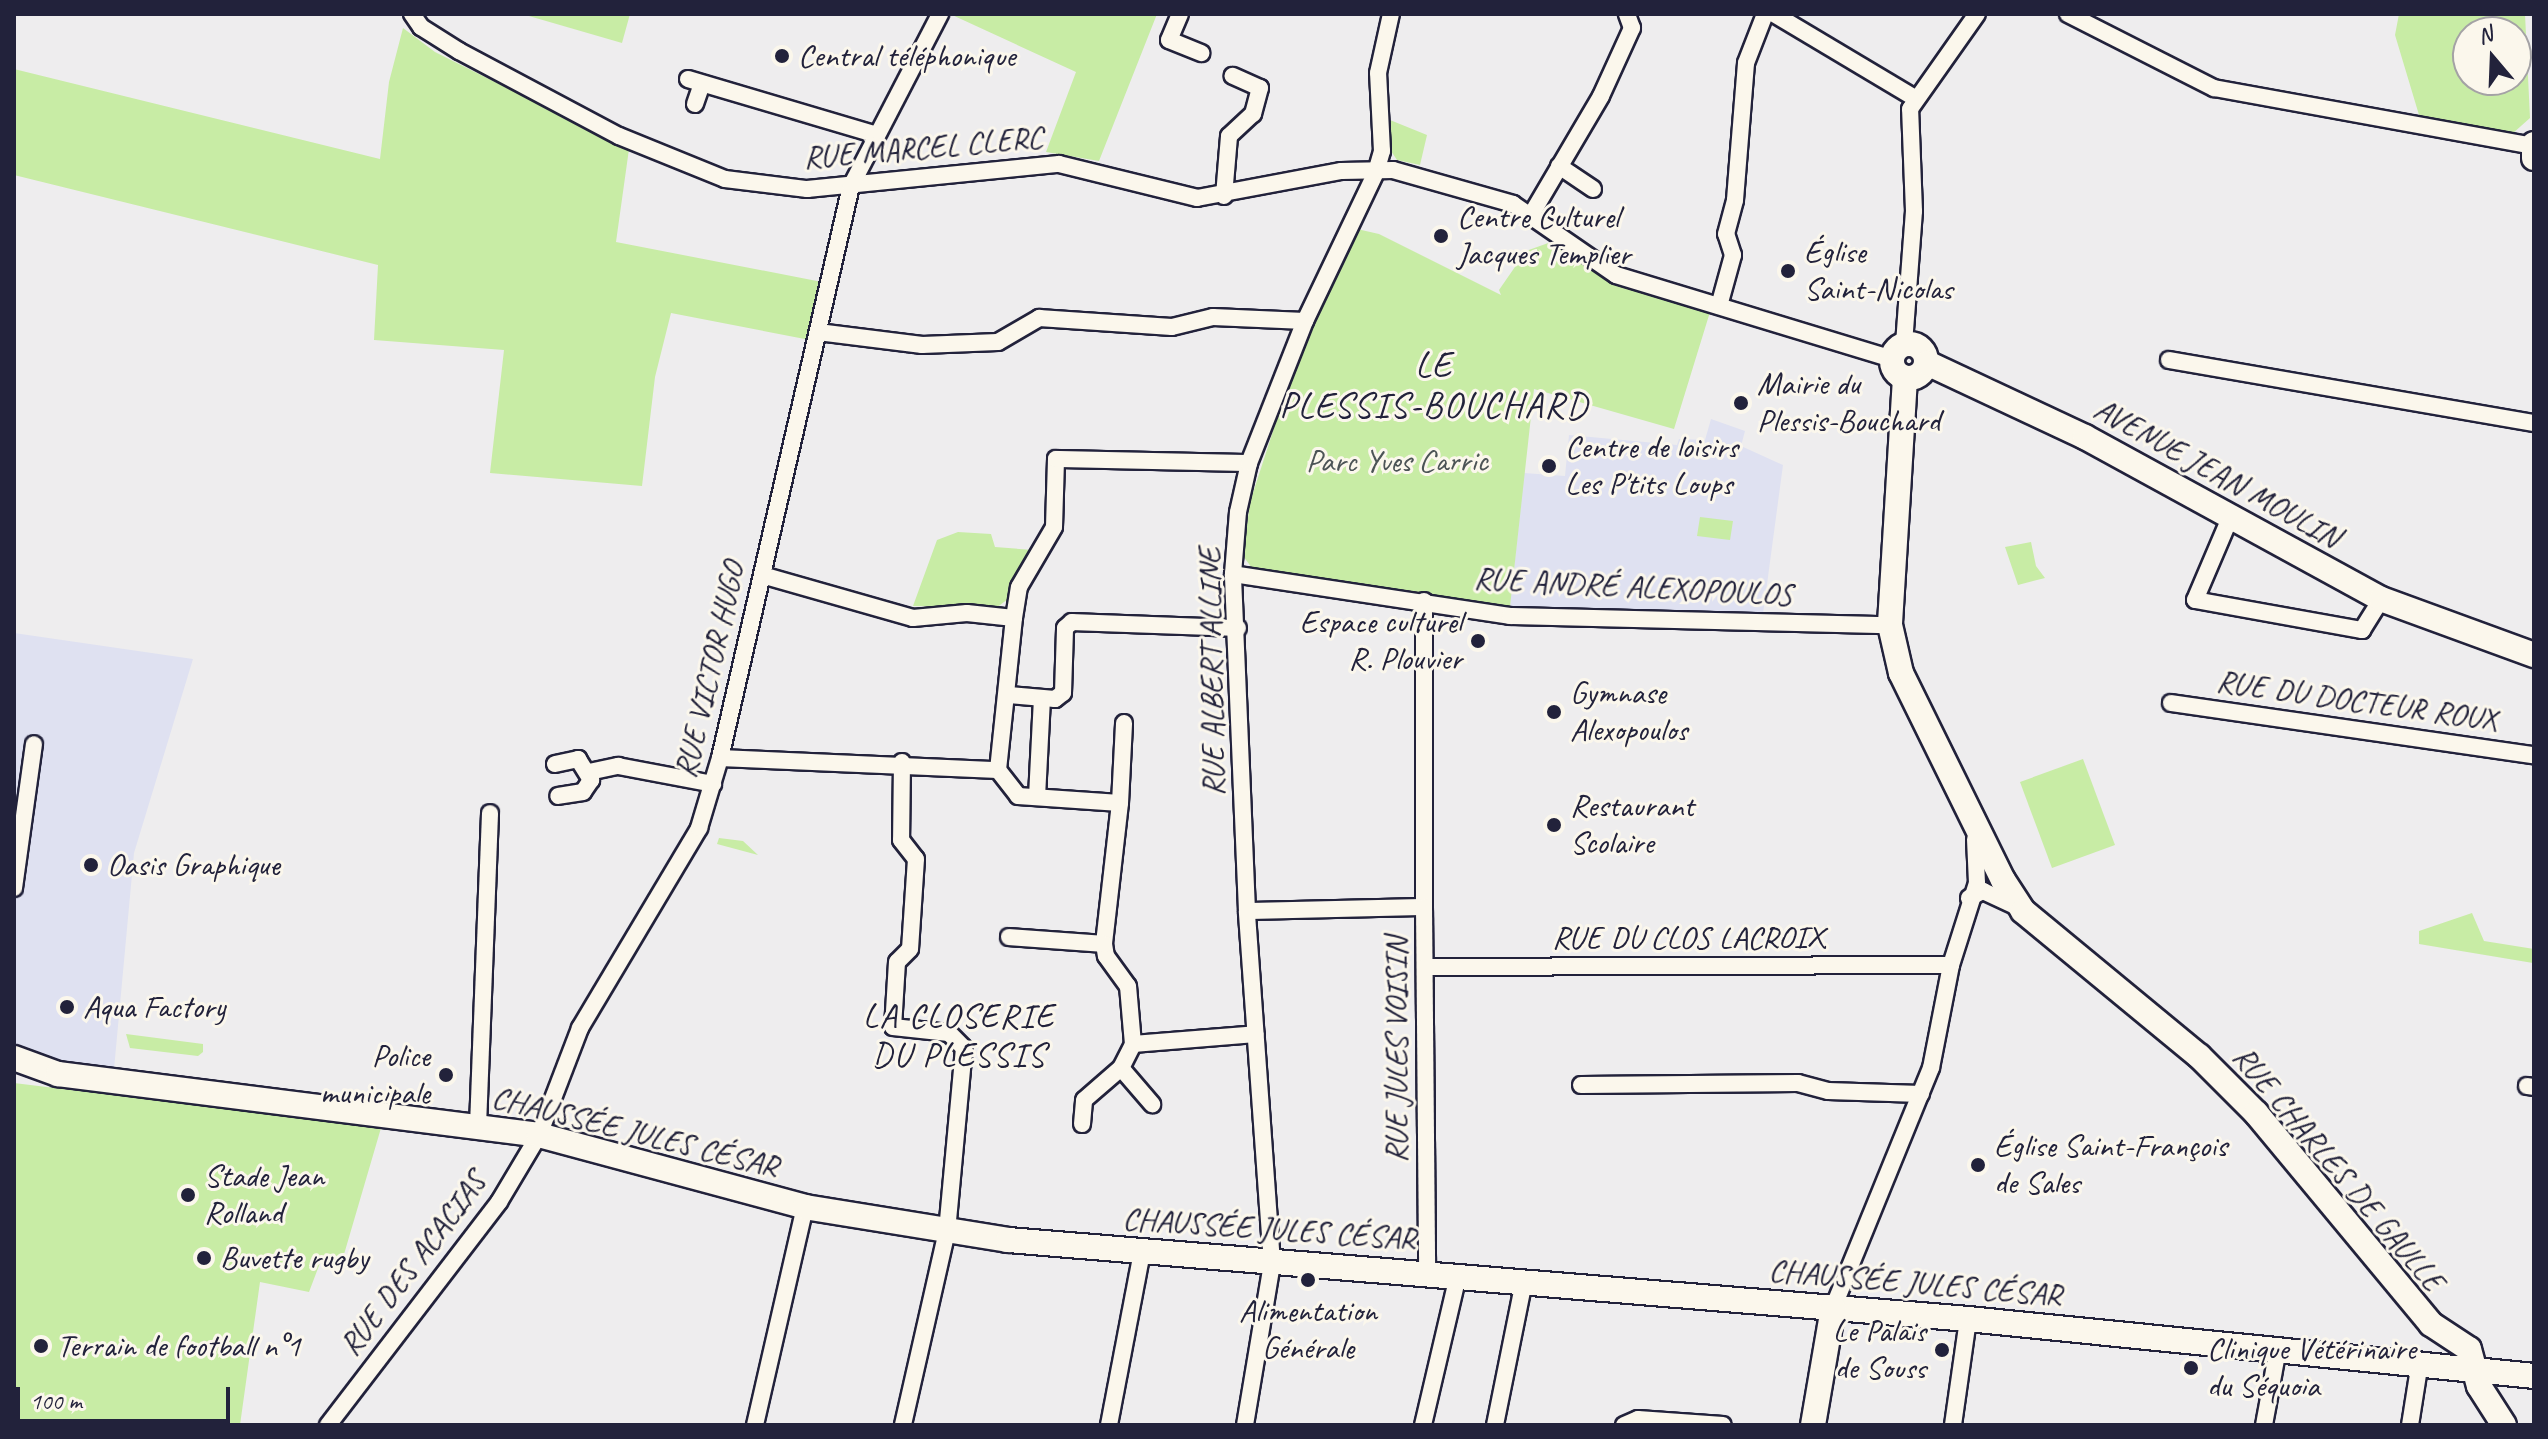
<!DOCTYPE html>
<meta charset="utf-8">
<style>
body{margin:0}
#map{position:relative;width:2548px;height:1439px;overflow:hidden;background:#eeedee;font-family:Caveat,sans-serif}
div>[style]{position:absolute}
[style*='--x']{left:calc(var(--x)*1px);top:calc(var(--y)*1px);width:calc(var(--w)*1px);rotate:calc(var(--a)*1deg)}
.built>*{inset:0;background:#dfe1f1}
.green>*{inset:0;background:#c8eca5}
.roads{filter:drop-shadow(2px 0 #22223b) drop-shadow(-2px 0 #22223b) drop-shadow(0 2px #22223b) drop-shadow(0 -2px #22223b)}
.street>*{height:16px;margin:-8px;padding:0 8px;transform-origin:8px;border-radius:8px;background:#fbf7ec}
.secondary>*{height:24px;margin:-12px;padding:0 12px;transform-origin:12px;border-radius:12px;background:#fbf7ec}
.secondary>.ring{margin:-12px;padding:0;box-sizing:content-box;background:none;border:24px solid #fbf7ec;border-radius:50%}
.dots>*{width:22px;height:22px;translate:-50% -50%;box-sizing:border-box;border:4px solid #fbf7ec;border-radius:50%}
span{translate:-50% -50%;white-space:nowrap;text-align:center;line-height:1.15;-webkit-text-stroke:6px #fbf7ec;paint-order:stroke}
.poi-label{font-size:32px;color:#22223b}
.left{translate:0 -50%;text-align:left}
.right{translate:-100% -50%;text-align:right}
.street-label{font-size:32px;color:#22223b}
.park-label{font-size:32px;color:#4c5456}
.neighbourhood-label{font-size:34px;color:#22223b;letter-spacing:2px}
.quarter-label{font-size:36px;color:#22223b;letter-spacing:2px}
.frame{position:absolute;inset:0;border:16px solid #22223b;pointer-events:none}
.north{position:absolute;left:2452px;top:16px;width:80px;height:80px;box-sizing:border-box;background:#fbf7ec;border:2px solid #a4a2a5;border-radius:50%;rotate:341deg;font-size:22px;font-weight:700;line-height:32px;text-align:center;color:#22223b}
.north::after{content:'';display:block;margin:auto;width:28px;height:36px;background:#22223b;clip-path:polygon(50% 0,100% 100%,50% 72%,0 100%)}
.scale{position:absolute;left:16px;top:1387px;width:214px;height:36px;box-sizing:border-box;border:4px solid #22223b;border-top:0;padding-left:10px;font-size:24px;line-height:28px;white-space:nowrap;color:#22223b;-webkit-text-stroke:6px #fbf7ec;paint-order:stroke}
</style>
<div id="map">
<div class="built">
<div style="clip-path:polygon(1711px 419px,1745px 431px,1741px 446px,1783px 465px,1763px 614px,1510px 607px,1524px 473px,1565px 476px,1569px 435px,1677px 445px,1679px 439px,1705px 440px)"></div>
<div style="clip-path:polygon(14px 633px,193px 659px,134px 853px,113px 1080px,14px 1066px)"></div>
</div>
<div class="green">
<div style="clip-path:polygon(522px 14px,630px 14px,622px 43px)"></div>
<div style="clip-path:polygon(950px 14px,1157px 14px,1099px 161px,1046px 152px,1076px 72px)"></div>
<div style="clip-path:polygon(evenodd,2399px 14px,2525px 14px,2530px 118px,2512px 134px,2419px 115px,2395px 35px,2399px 14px,2468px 32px,2516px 32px,2516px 80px,2468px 80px,2468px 32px)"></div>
<div style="clip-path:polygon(403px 28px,435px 52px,629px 149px,616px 242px,822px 282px,810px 340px,671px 313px,655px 377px,642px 486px,490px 473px,504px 350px,374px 340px,378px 265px,14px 175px,14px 69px,380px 159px,389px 82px)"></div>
<div style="clip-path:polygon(1390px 120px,1427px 135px,1420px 165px,1397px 160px,1391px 151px)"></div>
<div style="clip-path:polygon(1357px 229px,1379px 234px,1501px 295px,1499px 290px,1526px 251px,1551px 242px,1614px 281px,1710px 312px,1674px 429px,1534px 389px,1510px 607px,1252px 568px,1243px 556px,1250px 502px,1309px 320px,1331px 271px,1338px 274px)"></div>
<div style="clip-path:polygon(1700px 517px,1733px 521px,1730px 540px,1697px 536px)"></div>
<div style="clip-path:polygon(958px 532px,991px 534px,995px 547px,1033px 550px,1008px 599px,996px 608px,913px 606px,937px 540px)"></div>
<div style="clip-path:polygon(2031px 542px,2036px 566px,2045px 578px,2018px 585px,2005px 547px)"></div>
<div style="clip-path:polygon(2083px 759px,2115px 845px,2052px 868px,2020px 782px)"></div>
<div style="clip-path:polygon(719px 838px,743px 841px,758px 855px,717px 844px)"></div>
<div style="clip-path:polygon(2472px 913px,2484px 941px,2534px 949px,2533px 963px,2419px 944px,2419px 931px)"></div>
<div style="clip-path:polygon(126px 1034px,203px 1044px,203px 1052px,198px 1056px,130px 1048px)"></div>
<div style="clip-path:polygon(14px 1083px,381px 1128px,340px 1268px,320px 1263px,309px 1292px,260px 1282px,240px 1425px,14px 1425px)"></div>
</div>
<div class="roads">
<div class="street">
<div style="--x:412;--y:14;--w:16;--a:55"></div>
<div style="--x:421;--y:27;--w:45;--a:32.3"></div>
<div style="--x:459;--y:51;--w:181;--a:28"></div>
<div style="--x:619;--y:136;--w:114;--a:22.1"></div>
<div style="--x:725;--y:179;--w:83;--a:7"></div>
<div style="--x:807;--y:189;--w:253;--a:-5.7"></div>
<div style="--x:1059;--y:164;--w:142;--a:13.8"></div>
<div style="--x:1197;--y:198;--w:147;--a:-10.6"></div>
<div style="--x:1341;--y:171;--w:52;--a:-1.1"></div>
<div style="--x:1393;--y:170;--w:125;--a:15.8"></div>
<div style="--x:1513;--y:204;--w:125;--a:34.6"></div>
<div style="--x:1616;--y:275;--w:288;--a:16.9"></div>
<div style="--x:1180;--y:14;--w:28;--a:113"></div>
<div style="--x:1169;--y:40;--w:35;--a:22"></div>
<div style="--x:1774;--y:14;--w:162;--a:30.8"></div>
<div style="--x:2068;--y:14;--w:164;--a:26.9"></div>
<div style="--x:2214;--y:88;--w:324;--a:10.3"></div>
<div style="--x:688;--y:79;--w:197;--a:16.5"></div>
<div style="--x:695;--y:104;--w:21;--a:-71"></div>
<div style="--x:1559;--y:166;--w:41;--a:34.1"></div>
<div style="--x:1224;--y:196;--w:60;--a:-85.2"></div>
<div style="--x:1229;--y:136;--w:33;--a:-43"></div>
<div style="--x:1253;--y:114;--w:27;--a:-75"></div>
<div style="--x:1260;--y:88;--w:30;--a:-156"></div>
<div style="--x:1531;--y:215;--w:138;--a:-59.5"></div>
<div style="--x:1601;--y:96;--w:75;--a:-65.5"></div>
<div style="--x:1632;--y:28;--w:15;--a:-110"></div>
<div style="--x:1719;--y:306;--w:53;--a:-74.6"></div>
<div style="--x:1733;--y:255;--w:22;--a:-108"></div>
<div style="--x:1726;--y:234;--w:35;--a:-75"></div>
<div style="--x:1735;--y:200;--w:137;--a:-85.4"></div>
<div style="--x:1746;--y:63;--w:53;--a:-68.8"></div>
<div style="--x:818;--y:332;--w:105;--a:7.1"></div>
<div style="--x:922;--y:345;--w:76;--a:-2.3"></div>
<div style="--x:998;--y:342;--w:48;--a:-30.3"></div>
<div style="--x:1039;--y:318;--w:133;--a:3.9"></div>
<div style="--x:1172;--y:327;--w:42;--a:-13.7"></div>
<div style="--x:1213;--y:317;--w:92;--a:2.5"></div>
<div style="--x:1904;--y:344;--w:133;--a:-85.7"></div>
<div style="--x:1914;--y:211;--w:102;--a:-92.2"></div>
<div style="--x:1910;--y:109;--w:116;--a:-54.8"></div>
<div style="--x:2169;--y:360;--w:370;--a:9.8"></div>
<div style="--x:2230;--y:518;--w:89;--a:113.1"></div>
<div style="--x:2195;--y:600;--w:170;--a:10.2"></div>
<div style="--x:2362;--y:630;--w:36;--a:-58"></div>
<div style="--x:1233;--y:574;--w:280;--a:8.6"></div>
<div style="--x:1510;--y:616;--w:380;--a:1.4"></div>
<div style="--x:762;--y:575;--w:157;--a:15.9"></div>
<div style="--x:913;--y:618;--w:54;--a:-5.3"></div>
<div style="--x:967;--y:613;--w:47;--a:6.1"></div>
<div style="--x:1014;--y:618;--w:31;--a:-81"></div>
<div style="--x:1019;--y:587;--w:69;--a:-59.7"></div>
<div style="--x:1054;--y:527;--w:68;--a:-88.3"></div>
<div style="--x:1056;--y:459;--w:193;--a:1.2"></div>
<div style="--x:1009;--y:695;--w:46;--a:5"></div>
<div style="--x:1055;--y:699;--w:10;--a:-37"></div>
<div style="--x:1063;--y:693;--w:65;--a:-88.2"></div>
<div style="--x:1065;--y:628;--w:9;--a:-41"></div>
<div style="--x:1072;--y:622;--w:166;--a:2.1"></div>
<div style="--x:2171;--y:703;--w:367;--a:8.2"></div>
<div style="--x:720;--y:758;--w:278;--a:2.5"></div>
<div style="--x:998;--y:770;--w:153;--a:-84"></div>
<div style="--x:902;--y:762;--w:78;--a:90.7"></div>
<div style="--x:901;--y:840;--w:24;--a:52"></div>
<div style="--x:916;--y:859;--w:90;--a:93.8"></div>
<div style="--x:910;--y:949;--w:18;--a:135"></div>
<div style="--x:897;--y:962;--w:65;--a:93.5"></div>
<div style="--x:893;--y:1027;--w:56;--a:6.1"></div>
<div style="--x:949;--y:1033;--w:21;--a:45"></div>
<div style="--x:964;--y:1048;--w:184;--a:95.3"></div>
<div style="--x:947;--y:1231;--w:199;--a:102.8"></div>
<div style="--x:555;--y:764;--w:24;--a:-12"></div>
<div style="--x:578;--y:759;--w:25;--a:58"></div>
<div style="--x:591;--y:780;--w:14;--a:124"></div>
<div style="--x:583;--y:792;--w:25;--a:171"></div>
<div style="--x:998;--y:770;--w:33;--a:52"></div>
<div style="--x:1018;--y:796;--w:102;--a:3.9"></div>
<div style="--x:1120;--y:803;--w:142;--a:96.5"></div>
<div style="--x:1104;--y:944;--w:12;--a:81"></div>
<div style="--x:1106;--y:956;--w:37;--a:54"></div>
<div style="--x:1128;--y:986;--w:58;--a:85.1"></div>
<div style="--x:1133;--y:1044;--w:123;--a:-4.6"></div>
<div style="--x:589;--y:772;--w:30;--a:-12"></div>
<div style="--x:618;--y:766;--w:97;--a:10.7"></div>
<div style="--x:1037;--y:797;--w:98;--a:-87.1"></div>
<div style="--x:1120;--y:803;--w:80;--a:-87.1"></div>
<div style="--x:14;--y:888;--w:145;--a:-82.1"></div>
<div style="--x:1969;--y:898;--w:16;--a:-27"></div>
<div style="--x:1983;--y:891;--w:35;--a:25"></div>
<div style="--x:1424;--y:907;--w:306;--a:-90"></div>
<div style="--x:1247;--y:911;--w:177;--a:-1.3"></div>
<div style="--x:1424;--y:907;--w:367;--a:89.5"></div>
<div style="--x:1009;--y:937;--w:95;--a:4.2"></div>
<div style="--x:1425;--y:967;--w:526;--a:-0.22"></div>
<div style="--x:1121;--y:1068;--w:48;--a:49.3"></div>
<div style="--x:1581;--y:1085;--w:217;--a:-0.5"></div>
<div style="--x:1798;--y:1083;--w:31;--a:15"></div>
<div style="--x:1828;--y:1091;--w:93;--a:1.8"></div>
<div style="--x:2527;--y:1086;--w:7;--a:8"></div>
<div style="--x:1082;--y:1124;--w:24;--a:-85"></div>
<div style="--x:1084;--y:1100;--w:49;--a:-40.9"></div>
<div style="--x:1121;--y:1068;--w:27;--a:-63"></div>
<div style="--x:478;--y:1126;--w:313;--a:-87.8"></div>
<div style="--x:1833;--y:1308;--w:259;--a:-67.8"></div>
<div style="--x:1931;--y:1068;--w:105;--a:-79"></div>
<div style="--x:1951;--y:965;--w:86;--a:-72.4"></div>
<div style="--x:1977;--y:883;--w:44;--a:-92.6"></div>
<div style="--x:328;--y:1425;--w:281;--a:-52.5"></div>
<div style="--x:499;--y:1202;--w:78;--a:-59.2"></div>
<div style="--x:539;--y:1135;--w:115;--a:-69"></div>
<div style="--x:580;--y:1028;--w:233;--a:-59.2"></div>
<div style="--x:699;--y:828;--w:73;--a:-73.3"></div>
<div style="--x:720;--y:758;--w:587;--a:-77.1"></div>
<div style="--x:851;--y:186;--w:194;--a:-62.6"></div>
<div style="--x:755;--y:1425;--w:224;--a:-77.1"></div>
<div style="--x:1109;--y:1425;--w:176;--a:-79.2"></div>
<div style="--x:1245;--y:1425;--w:164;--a:-80.5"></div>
<div style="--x:1272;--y:1263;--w:353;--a:-94.1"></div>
<div style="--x:1247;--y:911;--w:337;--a:-92.4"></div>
<div style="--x:1233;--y:574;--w:62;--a:-85.4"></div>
<div style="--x:1238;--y:512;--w:50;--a:-77.3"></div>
<div style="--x:1249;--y:463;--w:153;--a:-68.5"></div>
<div style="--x:1305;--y:321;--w:165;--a:-64.5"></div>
<div style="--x:1376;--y:172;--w:22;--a:-74"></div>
<div style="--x:1382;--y:151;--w:78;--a:-92.9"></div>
<div style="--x:1378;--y:73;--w:60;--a:-77.6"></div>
<div style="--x:1423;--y:1425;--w:153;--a:-76.8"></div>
<div style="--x:1495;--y:1425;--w:147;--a:-78.6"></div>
<div style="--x:1624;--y:1425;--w:15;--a:-23"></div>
<div style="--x:1638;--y:1419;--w:85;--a:4"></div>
<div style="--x:1953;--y:1425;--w:107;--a:-81.9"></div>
<div style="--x:2264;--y:1425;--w:77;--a:-79.6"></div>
<div style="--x:2410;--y:1425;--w:64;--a:-81"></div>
</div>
<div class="secondary">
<div style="--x:2534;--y:144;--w:14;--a:90"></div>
<div class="ring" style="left:1892px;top:344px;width:10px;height:10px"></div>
<div style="--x:1927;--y:363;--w:174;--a:25.1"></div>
<div style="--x:2085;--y:437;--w:337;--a:28.7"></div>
<div style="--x:2381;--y:599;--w:163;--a:20.1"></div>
<div style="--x:1905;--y:378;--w:247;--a:93.5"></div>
<div style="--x:1890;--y:625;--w:49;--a:77.1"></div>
<div style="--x:1901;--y:673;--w:231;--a:63.8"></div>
<div style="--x:2003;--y:880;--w:37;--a:57"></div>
<div style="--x:2023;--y:911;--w:228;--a:39.5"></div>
<div style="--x:2199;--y:1056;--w:81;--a:45"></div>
<div style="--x:2256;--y:1113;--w:274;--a:50.3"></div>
<div style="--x:2431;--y:1324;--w:45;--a:33.3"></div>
<div style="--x:2469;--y:1349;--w:38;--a:75"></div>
<div style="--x:2479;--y:1386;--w:46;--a:57.3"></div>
<div style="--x:14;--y:1058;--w:47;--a:20"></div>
<div style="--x:58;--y:1074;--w:485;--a:7.2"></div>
<div style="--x:539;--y:1135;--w:276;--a:15.1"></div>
<div style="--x:805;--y:1207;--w:206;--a:9.2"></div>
<div style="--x:1008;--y:1240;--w:963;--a:4.7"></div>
<div style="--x:1968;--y:1319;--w:569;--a:5.75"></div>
<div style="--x:1813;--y:1425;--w:119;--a:-80.3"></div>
</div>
</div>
<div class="dots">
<div style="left:782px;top:56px;background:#22223b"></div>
<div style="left:1441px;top:236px;background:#22223b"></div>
<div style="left:1788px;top:271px;background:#22223b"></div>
<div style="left:1741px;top:403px;background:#22223b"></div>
<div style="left:1549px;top:466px;background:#22223b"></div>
<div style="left:1478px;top:641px;background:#22223b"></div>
<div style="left:1554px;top:712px;background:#22223b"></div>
<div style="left:1554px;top:825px;background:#22223b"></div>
<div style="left:91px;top:865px;background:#22223b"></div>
<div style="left:67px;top:1007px;background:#22223b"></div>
<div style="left:446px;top:1075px;background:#22223b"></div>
<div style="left:1978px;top:1165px;background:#22223b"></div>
<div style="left:188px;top:1195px;background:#22223b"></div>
<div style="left:204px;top:1258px;background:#22223b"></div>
<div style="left:1308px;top:1280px;background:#22223b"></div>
<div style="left:41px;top:1346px;background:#22223b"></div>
<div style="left:1942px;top:1350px;background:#22223b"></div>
<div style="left:2191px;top:1368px;background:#22223b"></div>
</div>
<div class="poi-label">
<span class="left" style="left:798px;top:56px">Central téléphonique</span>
<span class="left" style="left:1457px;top:236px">Centre Culturel<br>Jacques Templier</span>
<span class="left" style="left:1804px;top:271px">Église<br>Saint-Nicolas</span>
<span class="left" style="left:1757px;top:403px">Mairie du<br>Plessis-Bouchard</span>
<span class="left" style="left:1565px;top:466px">Centre de loisirs<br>Les P'tits Loups</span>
<span class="right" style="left:1462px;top:641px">Espace culturel<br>R. Plouvier</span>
<span class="left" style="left:1570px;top:712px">Gymnase<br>Alexopoulos</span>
<span class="left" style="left:1570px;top:825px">Restaurant<br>Scolaire</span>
<span class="left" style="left:107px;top:865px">Oasis Graphique</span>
<span class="left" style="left:83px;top:1007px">Aqua Factory</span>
<span class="right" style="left:430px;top:1075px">Police<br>municipale</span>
<span class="left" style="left:1994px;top:1165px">Église Saint-François<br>de Sales</span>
<span class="left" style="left:204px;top:1195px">Stade Jean<br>Rolland</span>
<span class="left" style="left:220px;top:1258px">Buvette rugby</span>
<span style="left:1308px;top:1330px">Alimentation<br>Générale</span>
<span class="right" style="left:1926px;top:1350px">Le Palais<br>de Souss</span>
<span class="left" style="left:57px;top:1346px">Terrain de football n°1</span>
<span class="left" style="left:2207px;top:1368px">Clinique Vétérinaire<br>du Séquoia</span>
</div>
<div class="street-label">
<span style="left:923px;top:148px;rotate:-5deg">RUE MARCEL CLERC</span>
<span style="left:2217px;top:473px;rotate:29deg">AVENUE JEAN MOULIN</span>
<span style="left:1633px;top:587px;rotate:3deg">RUE ANDRÉ ALEXOPOULOS</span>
<span style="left:710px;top:670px;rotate:-77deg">RUE VICTOR HUGO</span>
<span style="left:1212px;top:672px;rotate:-91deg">RUE ALBERT ALLINE</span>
<span style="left:2357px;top:701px;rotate:8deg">RUE DU DOCTEUR ROUX</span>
<span style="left:1688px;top:938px">RUE DU CLOS LACROIX</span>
<span style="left:1397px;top:1050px;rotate:-90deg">RUE JULES VOISIN</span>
<span style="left:635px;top:1132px;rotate:14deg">CHAUSSÉE JULES CÉSAR</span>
<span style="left:2338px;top:1169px;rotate:50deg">RUE CHARLES DE GAULLE</span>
<span style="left:1269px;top:1229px;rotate:4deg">CHAUSSÉE JULES CÉSAR</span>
<span style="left:413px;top:1264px;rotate:-53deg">RUE DES ACACIAS</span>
<span style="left:1915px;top:1283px;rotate:5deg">CHAUSSÉE JULES CÉSAR</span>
</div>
<div class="park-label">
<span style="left:1397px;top:461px">Parc Yves Carric</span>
</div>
<div class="neighbourhood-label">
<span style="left:959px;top:1035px">LA CLOSERIE<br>DU PLESSIS</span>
</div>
<div class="quarter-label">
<span style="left:1434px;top:385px">LE<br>PLESSIS-BOUCHARD</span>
</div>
<div class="frame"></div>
<div class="north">N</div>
<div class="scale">100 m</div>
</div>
